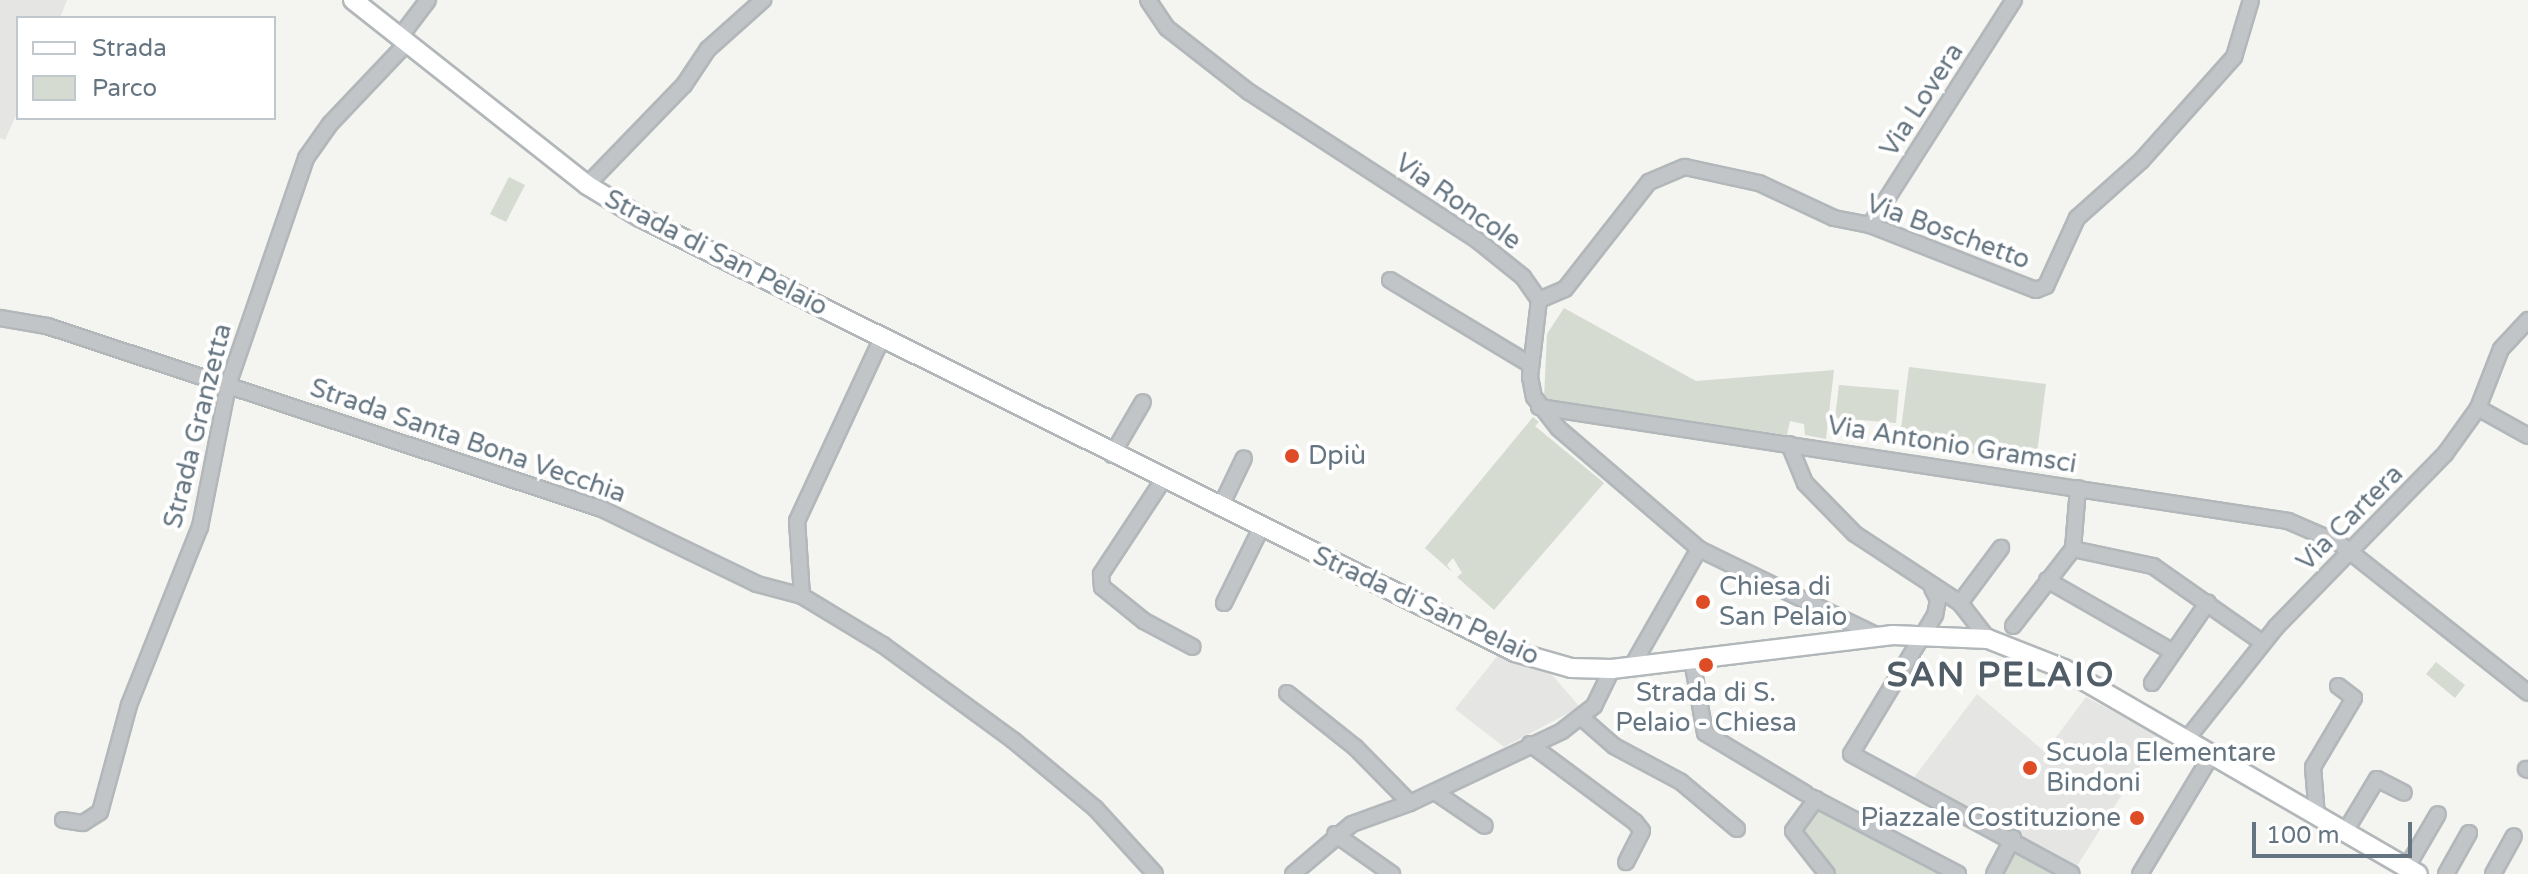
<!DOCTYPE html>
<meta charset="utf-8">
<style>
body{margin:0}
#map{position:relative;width:2528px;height:874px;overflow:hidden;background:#f4f4f0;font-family:"Varela Round",sans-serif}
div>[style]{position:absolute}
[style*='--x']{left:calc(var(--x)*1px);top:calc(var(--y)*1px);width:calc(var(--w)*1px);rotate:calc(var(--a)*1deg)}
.built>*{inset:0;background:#e5e6e4}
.green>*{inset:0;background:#d5dbd1}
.roads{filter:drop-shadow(2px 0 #b2b7ba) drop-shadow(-2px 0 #b2b7ba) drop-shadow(0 2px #b2b7ba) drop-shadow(0 -2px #b2b7ba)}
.minor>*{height:14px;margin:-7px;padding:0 7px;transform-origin:7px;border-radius:7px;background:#c2c5c8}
.major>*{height:18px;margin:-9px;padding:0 9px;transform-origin:9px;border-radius:9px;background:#fff}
.dots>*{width:22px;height:22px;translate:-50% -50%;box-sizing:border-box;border:4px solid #fff;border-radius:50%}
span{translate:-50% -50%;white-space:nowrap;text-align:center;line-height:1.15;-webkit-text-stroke:8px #fff;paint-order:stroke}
.street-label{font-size:26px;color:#647581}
.poi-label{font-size:26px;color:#647581}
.left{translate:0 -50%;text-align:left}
.right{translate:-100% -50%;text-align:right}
.district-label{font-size:34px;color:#515d66;font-weight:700;letter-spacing:2px}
.legend{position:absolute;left:16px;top:16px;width:260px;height:104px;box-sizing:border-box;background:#fff;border:2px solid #c1c8cd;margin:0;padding:10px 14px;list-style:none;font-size:24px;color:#647581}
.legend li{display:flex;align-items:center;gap:16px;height:40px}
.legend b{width:40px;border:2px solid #c1c8cd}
.scale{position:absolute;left:2252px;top:822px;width:160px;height:36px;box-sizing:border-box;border:4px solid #647581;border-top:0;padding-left:10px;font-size:24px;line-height:28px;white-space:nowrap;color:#647581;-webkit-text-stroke:6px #fff;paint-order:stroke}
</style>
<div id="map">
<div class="built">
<div style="clip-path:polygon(0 0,67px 0,60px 18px,18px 18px,18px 111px,5px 140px,0 138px)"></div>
<div style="clip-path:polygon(1499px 654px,1552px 675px,1580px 707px,1504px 747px,1455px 709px)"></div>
<div style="clip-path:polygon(1977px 694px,2045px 752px,2086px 697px,2159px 736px,2072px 874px,1909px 784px)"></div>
</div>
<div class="green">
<div style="clip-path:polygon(509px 177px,525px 185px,506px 222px,490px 214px)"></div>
<div style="clip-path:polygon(1564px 308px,1696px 381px,1834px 370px,1826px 439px,1805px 435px,1804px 424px,1790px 421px,1787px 435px,1544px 399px,1547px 334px)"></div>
<div style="clip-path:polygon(1909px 367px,2046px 384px,2036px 461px,1899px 444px)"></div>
<div style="clip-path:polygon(1839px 385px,1899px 390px,1896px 423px,1835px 418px)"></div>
<div style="clip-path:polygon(1533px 417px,1539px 422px,1535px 426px,1604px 483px,1494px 610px,1457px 577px,1462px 573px,1453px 558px,1447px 565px,1452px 572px,1425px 548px)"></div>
<div style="clip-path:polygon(2436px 662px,2465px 685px,2455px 698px,2426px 674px)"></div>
<div style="clip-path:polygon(1816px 799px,1958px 874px,1827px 874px,1797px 839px)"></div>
<div style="clip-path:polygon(2013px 838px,2072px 874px,1992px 874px)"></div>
</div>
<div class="roads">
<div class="minor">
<div style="--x:1148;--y:0;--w:34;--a:56"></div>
<div style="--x:1167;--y:28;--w:104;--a:38"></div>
<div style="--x:1249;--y:92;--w:272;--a:33"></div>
<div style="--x:1477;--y:240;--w:59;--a:38.8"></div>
<div style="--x:1523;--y:277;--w:28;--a:55"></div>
<div style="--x:1539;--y:300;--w:78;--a:96.7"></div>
<div style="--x:1530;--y:377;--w:20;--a:79"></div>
<div style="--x:1534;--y:397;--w:39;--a:52"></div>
<div style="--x:1558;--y:428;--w:186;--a:40.6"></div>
<div style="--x:1699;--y:549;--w:199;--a:25.9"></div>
<div style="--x:400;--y:37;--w:46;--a:-52.9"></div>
<div style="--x:587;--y:185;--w:139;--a:-45.9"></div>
<div style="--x:684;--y:85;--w:43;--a:-56.3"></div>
<div style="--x:708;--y:49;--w:74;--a:-41.7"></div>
<div style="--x:1870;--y:225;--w:267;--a:-57.4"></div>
<div style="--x:1390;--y:280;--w:165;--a:31.1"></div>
<div style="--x:1539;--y:300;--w:28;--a:-23"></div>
<div style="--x:1565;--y:289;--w:136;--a:-51.9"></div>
<div style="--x:1649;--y:182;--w:39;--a:-23"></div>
<div style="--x:1685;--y:167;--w:76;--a:12.2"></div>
<div style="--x:1759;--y:183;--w:83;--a:25"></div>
<div style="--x:1834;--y:218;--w:37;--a:11"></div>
<div style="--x:1870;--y:225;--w:178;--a:21.4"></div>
<div style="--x:2036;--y:290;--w:11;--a:-22"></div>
<div style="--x:2046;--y:286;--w:75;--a:-65.5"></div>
<div style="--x:2077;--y:218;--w:86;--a:-41.7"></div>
<div style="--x:2141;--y:161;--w:140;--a:-48.2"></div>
<div style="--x:2234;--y:57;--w:59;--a:-73.4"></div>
<div style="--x:0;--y:318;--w:48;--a:9.7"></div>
<div style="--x:47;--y:326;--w:584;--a:18.25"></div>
<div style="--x:602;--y:509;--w:172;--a:25.8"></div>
<div style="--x:757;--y:584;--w:47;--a:14.9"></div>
<div style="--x:802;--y:596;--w:95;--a:31.2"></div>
<div style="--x:883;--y:645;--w:161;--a:36.2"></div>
<div style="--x:1013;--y:740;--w:107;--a:39.7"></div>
<div style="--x:1095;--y:808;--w:89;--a:47.7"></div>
<div style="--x:1539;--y:407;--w:758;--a:8.65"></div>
<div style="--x:2288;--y:521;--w:56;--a:23.3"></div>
<div style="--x:2339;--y:543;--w:241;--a:38.4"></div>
<div style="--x:2478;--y:408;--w:57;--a:29.2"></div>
<div style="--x:1789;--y:444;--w:42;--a:67.7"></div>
<div style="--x:1805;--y:483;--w:71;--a:45.6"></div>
<div style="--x:1855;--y:534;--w:126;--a:33.3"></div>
<div style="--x:1960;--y:603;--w:46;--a:52.1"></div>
<div style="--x:1112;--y:455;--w:61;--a:-59.7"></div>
<div style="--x:1163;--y:480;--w:113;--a:123.4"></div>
<div style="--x:1101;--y:574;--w:13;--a:86"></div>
<div style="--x:1102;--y:587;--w:54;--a:39"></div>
<div style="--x:1144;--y:621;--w:55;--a:28"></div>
<div style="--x:1220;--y:508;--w:55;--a:-64.4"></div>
<div style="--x:2073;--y:549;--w:82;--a:12"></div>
<div style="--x:2153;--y:566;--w:134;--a:35"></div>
<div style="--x:2047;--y:580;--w:145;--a:29.7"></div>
<div style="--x:1932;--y:588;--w:13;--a:63"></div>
<div style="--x:1938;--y:600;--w:15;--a:101"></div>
<div style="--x:1935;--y:615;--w:162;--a:121.1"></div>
<div style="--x:1851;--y:754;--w:251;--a:28.5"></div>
<div style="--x:802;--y:596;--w:75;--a:-93.8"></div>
<div style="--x:797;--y:521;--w:202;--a:-65.1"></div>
<div style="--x:1224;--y:603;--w:84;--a:-63.7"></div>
<div style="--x:1960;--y:603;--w:69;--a:-53.3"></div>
<div style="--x:2013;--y:626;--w:98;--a:-52.1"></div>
<div style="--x:2073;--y:549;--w:61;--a:-85.3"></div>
<div style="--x:1692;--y:660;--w:74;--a:79.9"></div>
<div style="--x:1705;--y:733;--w:117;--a:31"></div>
<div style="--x:1631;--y:668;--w:137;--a:-60.3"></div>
<div style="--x:2152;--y:683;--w:98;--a:-55.3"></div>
<div style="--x:1287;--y:693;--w:87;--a:38.5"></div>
<div style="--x:1355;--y:747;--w:78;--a:45.5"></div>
<div style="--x:1582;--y:718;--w:43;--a:41.2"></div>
<div style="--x:1614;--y:746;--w:76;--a:28.2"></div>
<div style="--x:1681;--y:782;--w:73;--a:40"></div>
<div style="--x:2187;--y:739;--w:143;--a:-51.5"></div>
<div style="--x:2276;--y:627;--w:242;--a:-45.7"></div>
<div style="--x:2445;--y:454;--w:57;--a:-54.3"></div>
<div style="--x:2478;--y:408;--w:63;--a:-68.7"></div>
<div style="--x:2501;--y:349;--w:40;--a:-47"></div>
<div style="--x:1530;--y:744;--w:131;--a:36.6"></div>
<div style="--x:1635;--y:822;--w:11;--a:52"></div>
<div style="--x:1642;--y:831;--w:35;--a:117"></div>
<div style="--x:2526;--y:769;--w:2;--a:27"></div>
<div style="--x:1435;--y:792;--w:60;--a:34.2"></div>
<div style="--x:1811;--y:797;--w:166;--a:27.6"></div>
<div style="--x:1816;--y:799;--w:39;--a:126"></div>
<div style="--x:1793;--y:831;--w:55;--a:51.7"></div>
<div style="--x:2317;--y:816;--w:49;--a:-94.7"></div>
<div style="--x:2313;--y:767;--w:80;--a:-59.3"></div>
<div style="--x:2354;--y:698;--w:20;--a:-143"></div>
<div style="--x:63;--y:820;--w:20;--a:9"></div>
<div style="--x:83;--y:823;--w:20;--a:-33"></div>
<div style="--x:100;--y:812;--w:111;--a:-74.8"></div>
<div style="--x:129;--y:705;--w:192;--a:-68.3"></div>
<div style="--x:200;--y:527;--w:145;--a:-78.8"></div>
<div style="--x:228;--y:385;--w:240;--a:-71"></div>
<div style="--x:306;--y:158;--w:42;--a:-54.8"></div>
<div style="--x:330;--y:124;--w:112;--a:-46.5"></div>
<div style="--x:2345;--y:832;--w:62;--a:-58.9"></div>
<div style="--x:2377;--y:779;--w:30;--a:27"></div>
<div style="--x:1335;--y:834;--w:70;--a:35.1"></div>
<div style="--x:2407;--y:867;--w:61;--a:-59.7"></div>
<div style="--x:1293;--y:874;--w:77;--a:-40.3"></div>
<div style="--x:1352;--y:824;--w:62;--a:-19.9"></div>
<div style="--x:1410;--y:803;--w:168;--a:-25.3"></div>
<div style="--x:1562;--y:731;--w:41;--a:-38"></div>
<div style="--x:1594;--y:706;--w:41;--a:-64.1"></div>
<div style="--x:1994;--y:874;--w:41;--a:-62.2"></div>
<div style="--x:2140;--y:874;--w:140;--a:-59"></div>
<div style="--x:2446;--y:874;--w:47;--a:-60.7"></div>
<div style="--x:2493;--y:874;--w:43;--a:-61.1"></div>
</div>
<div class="major">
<div style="--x:353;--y:0;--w:298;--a:38.3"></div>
<div style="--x:587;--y:185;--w:62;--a:31.1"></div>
<div style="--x:640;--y:217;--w:977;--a:26.43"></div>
<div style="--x:1515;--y:652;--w:58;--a:15.9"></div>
<div style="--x:1571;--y:668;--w:41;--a:1.4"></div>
<div style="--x:1612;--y:669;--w:283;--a:-6.9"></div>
<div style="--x:1893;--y:635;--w:95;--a:2.4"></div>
<div style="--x:1988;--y:639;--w:82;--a:21.5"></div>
<div style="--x:2064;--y:669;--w:409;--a:30.1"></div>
</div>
</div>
<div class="dots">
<div style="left:1292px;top:456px;background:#de4c26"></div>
<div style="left:1703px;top:602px;background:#de4c26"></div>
<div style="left:1706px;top:665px;background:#de4c26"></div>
<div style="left:2030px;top:768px;background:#de4c26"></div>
<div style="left:2137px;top:818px;background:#de4c26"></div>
</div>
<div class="street-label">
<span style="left:1922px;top:100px;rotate:-57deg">Via Lovera</span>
<span style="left:1458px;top:202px;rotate:35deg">Via Roncole</span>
<span style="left:1948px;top:232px;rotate:20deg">Via Boschetto</span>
<span style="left:716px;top:253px;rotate:27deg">Strada di San Pelaio</span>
<span style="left:198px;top:426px;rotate:-76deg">Strada Granzetta</span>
<span style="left:468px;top:441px;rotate:19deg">Strada Santa Bona Vecchia</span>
<span style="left:1952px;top:445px;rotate:9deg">Via Antonio Gramsci</span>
<span style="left:2350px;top:518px;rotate:-45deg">Via Cartera</span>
<span style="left:1426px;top:606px;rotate:25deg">Strada di San Pelaio</span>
</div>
<div class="poi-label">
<span class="left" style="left:1308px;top:456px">Dpiù</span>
<span class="left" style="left:1719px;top:602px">Chiesa di<br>San Pelaio</span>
<span style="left:1706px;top:708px">Strada di S.<br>Pelaio - Chiesa</span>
<span class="left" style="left:2046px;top:768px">Scuola Elementare<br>Bindoni</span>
<span class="right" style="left:2121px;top:818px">Piazzale Costituzione</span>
</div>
<div class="district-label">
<span style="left:2001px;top:676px">SAN PELAIO</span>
</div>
<ul class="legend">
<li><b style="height:10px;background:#fff"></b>Strada</li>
<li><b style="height:22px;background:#d5dbd1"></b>Parco</li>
</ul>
<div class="scale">100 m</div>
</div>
